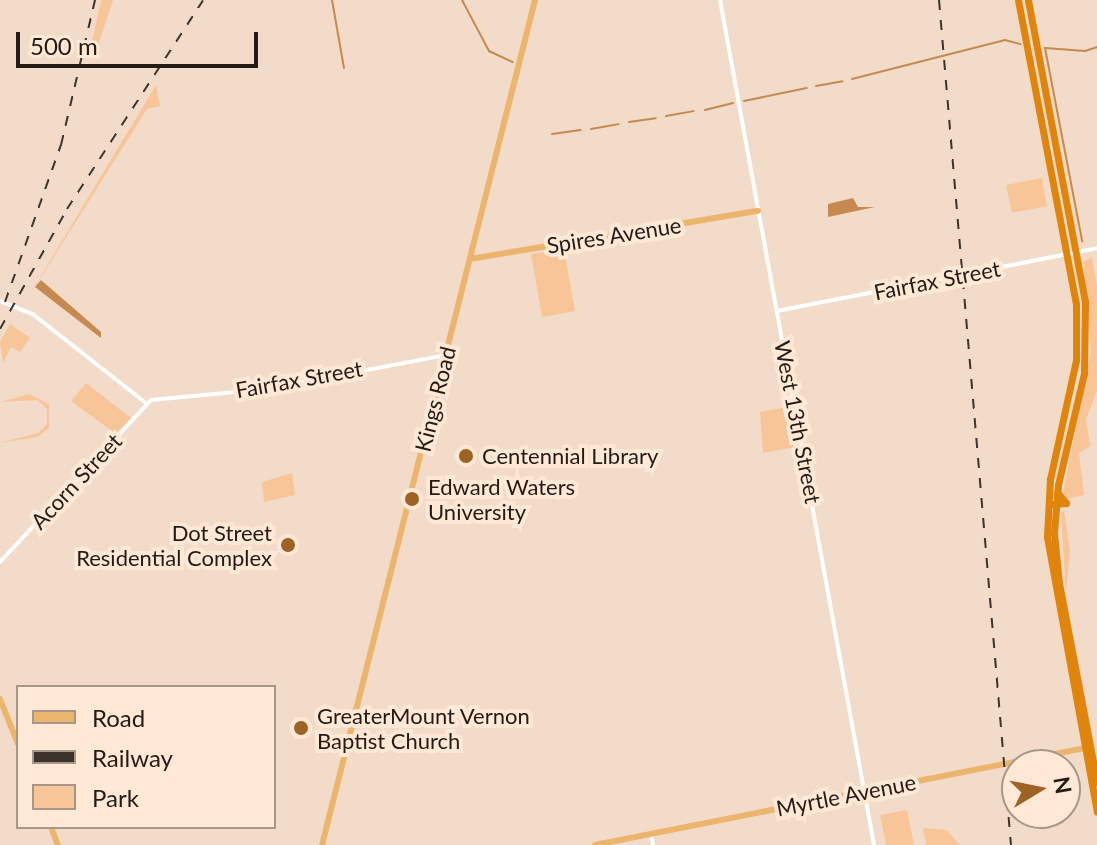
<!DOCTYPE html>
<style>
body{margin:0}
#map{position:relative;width:1097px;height:845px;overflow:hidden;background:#f2dcc9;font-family:Lato,sans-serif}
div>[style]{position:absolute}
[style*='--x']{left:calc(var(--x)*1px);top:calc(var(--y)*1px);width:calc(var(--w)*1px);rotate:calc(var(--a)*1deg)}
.green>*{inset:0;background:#f7c598}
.water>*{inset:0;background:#c6894f}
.stream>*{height:2px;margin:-1px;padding:0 1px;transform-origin:1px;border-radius:1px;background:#c6894f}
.minor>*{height:4px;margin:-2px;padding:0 2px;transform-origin:2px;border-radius:2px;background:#fff}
.major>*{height:6px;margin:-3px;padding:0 3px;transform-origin:3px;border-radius:3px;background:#ecb56d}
.highway>*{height:7px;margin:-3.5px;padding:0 3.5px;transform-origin:3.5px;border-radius:3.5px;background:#e0840b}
.rail>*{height:2px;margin-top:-1px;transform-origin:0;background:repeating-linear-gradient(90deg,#3d332a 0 10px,transparent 0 20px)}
.dots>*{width:22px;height:22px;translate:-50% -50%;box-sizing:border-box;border:4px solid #ffe9d6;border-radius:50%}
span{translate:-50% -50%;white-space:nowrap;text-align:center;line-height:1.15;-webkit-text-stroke:8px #ffe9d6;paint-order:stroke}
.street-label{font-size:22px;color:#231b14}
.poi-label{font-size:22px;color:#231b14}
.left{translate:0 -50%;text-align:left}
.right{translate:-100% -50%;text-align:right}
.legend{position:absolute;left:16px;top:685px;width:260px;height:144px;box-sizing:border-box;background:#ffe9d6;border:2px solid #a79788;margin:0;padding:10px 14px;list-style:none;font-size:24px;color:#231b14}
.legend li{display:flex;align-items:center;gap:16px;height:40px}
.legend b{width:40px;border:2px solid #a79788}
.north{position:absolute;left:1001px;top:749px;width:80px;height:80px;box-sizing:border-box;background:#ffe9d6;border:2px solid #a79788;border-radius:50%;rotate:80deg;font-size:22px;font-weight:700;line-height:32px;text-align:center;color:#231b14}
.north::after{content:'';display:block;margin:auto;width:28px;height:36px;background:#9e6224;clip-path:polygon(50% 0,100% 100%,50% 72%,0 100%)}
.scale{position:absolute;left:16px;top:32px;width:242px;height:36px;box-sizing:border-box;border:4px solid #231b14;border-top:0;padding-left:10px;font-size:24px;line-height:28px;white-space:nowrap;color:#231b14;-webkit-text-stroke:6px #ffe9d6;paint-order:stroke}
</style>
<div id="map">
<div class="green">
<div style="clip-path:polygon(101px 0,113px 0,97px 48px,91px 47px)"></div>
<div style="clip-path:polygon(156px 85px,160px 106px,147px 109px,24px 304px)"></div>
<div style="clip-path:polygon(1042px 178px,1047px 206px,1012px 213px,1006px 185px)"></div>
<div style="clip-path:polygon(564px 249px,575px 311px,542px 317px,531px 254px)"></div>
<div style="clip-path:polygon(1092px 257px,1097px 286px,1097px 391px,1086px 419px,1090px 446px,1079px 453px,1084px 495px,1067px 499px,1063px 493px,1091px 351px,1083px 262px)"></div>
<div style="clip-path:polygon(10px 324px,30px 338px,20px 352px,11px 347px,3px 363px,0 342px)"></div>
<div style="clip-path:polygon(86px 383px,131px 418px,116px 434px,71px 401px)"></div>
<div style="clip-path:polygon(29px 394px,49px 404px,49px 428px,37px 437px,0 443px,38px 433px,47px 424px,47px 409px,38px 400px,0 402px)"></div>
<div style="clip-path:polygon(792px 406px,800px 446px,763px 453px,760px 412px)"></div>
<div style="clip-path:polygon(292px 473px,295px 495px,264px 502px,262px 482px)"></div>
<div style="clip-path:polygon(1064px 510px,1070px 551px,1066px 592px,1061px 513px)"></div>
<div style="clip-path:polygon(907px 810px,914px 845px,886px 845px,880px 815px)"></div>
<div style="clip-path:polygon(923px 828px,947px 830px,960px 845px,926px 845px)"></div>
</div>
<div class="water">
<div style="clip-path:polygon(853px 198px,858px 207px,875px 207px,828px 217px,828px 204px)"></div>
<div style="clip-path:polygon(41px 280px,101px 332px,101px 338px,35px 287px)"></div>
</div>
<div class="stream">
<div style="--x:332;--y:0;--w:69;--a:80"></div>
<div style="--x:462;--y:0;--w:58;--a:62.1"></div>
<div style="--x:489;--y:51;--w:26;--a:25"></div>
<div style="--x:1045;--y:48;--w:197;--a:79.1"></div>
<div style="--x:1045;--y:48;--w:40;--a:4.3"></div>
<div style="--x:1085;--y:51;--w:13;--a:-18"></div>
<div style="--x:852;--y:79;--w:158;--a:-14.3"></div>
<div style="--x:1005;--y:40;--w:16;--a:15"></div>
<div style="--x:816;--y:86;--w:27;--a:-10"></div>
<div style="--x:744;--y:101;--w:64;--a:-11.7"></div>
<div style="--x:705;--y:110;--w:29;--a:-14"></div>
<div style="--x:666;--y:116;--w:28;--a:-10"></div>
<div style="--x:629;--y:122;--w:27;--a:-8"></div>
<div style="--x:591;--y:129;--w:28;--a:-10"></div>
<div style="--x:552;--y:134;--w:29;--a:-8"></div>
</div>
<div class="minor">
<div style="--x:720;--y:0;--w:859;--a:79.67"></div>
<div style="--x:0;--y:301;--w:37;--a:22"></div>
<div style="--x:34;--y:315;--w:144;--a:38.2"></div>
<div style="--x:777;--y:311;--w:326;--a:-11.1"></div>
<div style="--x:0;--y:562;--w:221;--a:-47"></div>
<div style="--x:151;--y:400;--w:115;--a:-5.5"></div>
<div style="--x:265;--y:389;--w:184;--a:-10.6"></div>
<div style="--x:651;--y:834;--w:11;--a:80"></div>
</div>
<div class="major">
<div style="--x:470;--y:259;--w:292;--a:-9.5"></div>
<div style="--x:0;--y:699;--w:48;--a:68.2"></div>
<div style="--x:51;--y:827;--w:19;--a:69"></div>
<div style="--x:322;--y:845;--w:871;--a:-75.85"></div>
<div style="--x:595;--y:845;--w:499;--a:-11.2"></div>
</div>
<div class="highway">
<div style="--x:1018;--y:0;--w:310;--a:79.2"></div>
<div style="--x:1076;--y:305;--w:55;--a:90"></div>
<div style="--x:1076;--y:360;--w:122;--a:102.3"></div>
<div style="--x:1050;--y:479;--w:58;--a:93"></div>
<div style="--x:1047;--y:537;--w:279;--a:79.7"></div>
<div style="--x:1028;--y:0;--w:307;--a:79.3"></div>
<div style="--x:1085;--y:302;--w:71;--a:90.8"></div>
<div style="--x:1084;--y:373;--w:115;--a:103.1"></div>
<div style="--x:1058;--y:485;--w:48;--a:94.8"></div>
<div style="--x:1054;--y:533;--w:50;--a:84.3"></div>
<div style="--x:1059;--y:583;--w:203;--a:79.2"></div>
<div style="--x:1053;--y:504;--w:13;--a:-4"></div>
<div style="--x:1066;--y:503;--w:14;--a:-129"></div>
</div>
<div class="rail">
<div style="--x:939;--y:0;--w:848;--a:85.13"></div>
<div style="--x:5;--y:302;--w:167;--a:-70.4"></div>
<div style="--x:61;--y:145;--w:149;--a:-76.8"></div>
<div style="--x:0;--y:329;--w:137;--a:-60.8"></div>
<div style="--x:67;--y:209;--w:249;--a:-56.9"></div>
</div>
<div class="dots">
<div style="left:466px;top:456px;background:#9e6224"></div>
<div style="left:412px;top:499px;background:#9e6224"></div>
<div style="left:288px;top:545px;background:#9e6224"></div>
<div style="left:301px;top:728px;background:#9e6224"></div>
</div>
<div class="street-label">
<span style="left:614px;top:235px;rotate:-9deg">Spires Avenue</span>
<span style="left:937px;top:280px;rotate:-11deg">Fairfax Street</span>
<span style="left:299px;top:379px;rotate:-10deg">Fairfax Street</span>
<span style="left:435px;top:399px;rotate:-76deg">Kings Road</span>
<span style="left:798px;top:422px;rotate:79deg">West 13th Street</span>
<span style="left:76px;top:481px;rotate:-47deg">Acorn Street</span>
<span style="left:846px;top:795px;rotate:-11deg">Myrtle Avenue</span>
</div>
<div class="poi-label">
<span class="left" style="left:482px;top:456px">Centennial Library</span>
<span class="left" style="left:428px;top:499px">Edward Waters<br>University</span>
<span class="right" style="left:272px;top:545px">Dot Street<br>Residential Complex</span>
<span class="left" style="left:317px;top:728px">GreaterMount Vernon<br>Baptist Church</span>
</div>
<ul class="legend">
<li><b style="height:10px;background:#ecb56d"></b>Road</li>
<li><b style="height:10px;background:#3d332a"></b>Railway</li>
<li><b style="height:22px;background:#f7c598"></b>Park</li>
</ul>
<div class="north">N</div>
<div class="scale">500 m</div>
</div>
